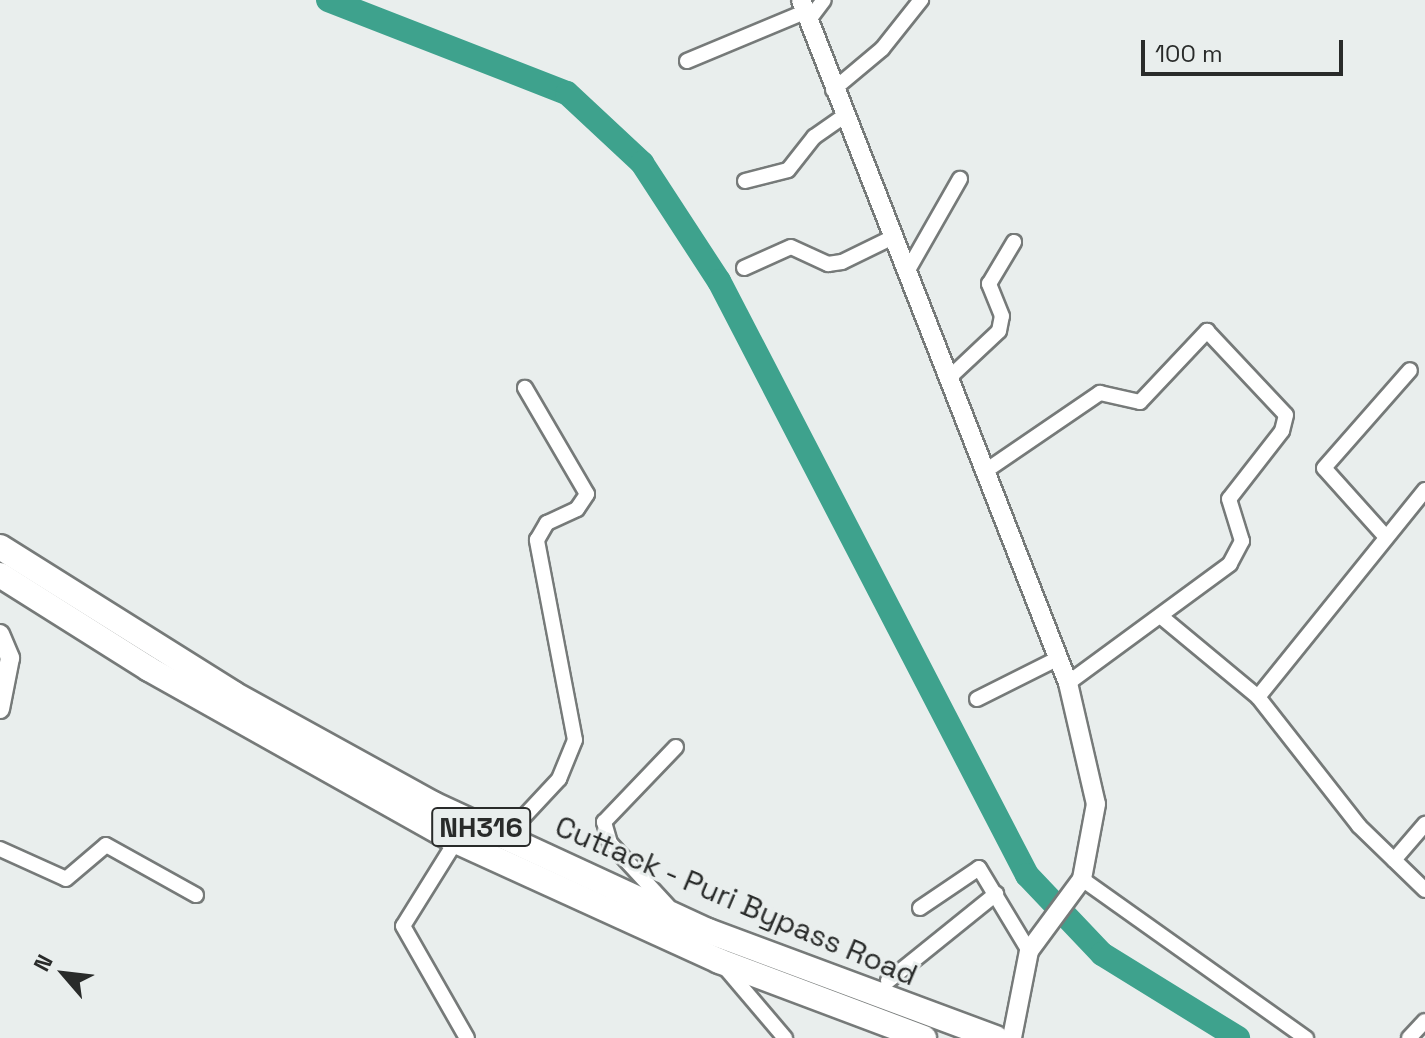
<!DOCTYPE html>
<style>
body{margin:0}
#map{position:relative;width:1425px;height:1038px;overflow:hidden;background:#e9eeed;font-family:"Space Grotesk",sans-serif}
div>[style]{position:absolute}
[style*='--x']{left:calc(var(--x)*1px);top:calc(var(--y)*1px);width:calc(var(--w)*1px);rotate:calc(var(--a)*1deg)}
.river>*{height:24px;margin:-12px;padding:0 12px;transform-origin:12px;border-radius:12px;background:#3ea28d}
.roads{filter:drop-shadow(2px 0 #767a79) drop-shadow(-2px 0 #767a79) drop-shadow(0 2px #767a79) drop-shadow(0 -2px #767a79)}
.minor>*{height:14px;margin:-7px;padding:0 7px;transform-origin:7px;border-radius:7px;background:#fff}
.tertiary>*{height:18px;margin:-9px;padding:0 9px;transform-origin:9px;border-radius:9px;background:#fff}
.trunk>*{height:24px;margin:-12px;padding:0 12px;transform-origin:12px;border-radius:12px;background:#fff}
span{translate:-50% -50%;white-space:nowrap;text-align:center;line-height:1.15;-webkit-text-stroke:6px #e9eeed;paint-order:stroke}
.shield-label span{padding:2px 6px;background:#e9eeed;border:2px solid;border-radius:6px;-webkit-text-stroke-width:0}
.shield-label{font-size:28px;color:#292b2a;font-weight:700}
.street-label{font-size:30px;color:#292b2a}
.north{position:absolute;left:24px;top:934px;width:80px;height:80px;-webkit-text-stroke:6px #e9eeed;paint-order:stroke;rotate:298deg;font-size:22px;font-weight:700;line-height:32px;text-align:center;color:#292b2a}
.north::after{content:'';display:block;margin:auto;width:28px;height:36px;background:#292b2a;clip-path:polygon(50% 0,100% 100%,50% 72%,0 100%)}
.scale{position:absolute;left:1141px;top:40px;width:202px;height:36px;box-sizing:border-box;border:4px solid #292b2a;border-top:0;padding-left:10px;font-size:24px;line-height:28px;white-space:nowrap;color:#292b2a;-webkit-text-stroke:6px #e9eeed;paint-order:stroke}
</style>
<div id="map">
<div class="river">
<div style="--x:328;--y:0;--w:256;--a:21.3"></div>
<div style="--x:567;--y:93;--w:103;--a:43"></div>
<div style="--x:642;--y:163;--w:141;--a:56.9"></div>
<div style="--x:719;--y:281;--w:669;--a:62.59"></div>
<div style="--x:1027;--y:875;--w:109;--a:46.5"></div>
<div style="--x:1102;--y:954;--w:160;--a:31.7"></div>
</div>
<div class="roads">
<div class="minor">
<div style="--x:808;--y:21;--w:26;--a:-53"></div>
<div style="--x:687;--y:61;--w:128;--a:-22.6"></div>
<div style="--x:833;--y:90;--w:64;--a:-39.9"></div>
<div style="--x:882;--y:49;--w:63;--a:-51.5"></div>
<div style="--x:745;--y:181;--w:44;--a:-14.3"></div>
<div style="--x:788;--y:170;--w:42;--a:-51.8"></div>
<div style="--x:814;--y:137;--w:35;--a:-35"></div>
<div style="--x:744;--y:268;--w:51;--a:-24.1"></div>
<div style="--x:791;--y:247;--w:41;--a:24.7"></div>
<div style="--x:828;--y:264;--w:14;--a:-8"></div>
<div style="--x:842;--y:262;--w:57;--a:-26.1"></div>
<div style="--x:908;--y:270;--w:105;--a:-60.3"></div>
<div style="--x:950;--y:377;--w:67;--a:-43.2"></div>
<div style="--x:999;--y:331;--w:15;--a:-79"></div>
<div style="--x:1002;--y:316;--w:35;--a:-112"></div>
<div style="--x:989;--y:284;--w:49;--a:-59.2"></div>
<div style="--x:987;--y:470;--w:137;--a:-34.3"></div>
<div style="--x:1100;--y:393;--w:41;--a:12.7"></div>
<div style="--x:1140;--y:402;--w:98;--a:-46.7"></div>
<div style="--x:1207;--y:331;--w:115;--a:46.8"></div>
<div style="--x:1286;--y:415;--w:16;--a:104"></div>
<div style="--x:1282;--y:431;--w:86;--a:127.9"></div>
<div style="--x:1229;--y:499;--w:44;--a:72.8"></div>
<div style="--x:1242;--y:541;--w:26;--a:118"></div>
<div style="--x:1230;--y:564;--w:201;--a:143.7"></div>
<div style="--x:1385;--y:536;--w:91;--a:-131.9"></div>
<div style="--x:1324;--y:468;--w:130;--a:-48.7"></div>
<div style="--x:1164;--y:619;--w:122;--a:39.7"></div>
<div style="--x:1258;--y:697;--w:164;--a:51.9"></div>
<div style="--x:1359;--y:826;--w:92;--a:44.1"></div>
<div style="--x:1258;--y:697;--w:266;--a:-51.1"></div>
<div style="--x:977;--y:699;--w:92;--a:-26.6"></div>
<div style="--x:504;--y:838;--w:81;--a:-47"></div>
<div style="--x:559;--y:779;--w:42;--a:-67.7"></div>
<div style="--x:575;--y:740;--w:204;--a:-100.8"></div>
<div style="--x:537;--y:540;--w:20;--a:-60"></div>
<div style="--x:547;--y:523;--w:33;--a:-25"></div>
<div style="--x:577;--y:509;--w:18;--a:-56"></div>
<div style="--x:587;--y:494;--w:123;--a:-120.3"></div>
<div style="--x:456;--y:841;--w:100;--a:121.9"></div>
<div style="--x:403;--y:926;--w:129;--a:60.3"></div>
<div style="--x:0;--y:849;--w:72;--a:24.4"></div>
<div style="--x:66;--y:879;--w:52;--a:-40.4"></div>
<div style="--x:106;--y:845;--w:103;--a:29.1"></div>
<div style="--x:1394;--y:860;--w:48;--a:-49.3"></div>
<div style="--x:1082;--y:879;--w:275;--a:35.4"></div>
<div style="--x:668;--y:906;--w:86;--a:-132.6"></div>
<div style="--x:610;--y:843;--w:22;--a:-106"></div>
<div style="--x:604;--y:822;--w:104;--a:-46.2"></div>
<div style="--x:920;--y:908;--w:71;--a:-34.1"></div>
<div style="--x:979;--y:868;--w:97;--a:58.9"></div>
<div style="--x:723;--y:965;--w:96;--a:49.7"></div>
<div style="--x:888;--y:981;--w:139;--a:-38.9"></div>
<div style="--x:1409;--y:1038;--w:23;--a:-47"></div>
</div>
<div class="tertiary">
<div style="--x:801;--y:0;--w:733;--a:68.65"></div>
<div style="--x:1068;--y:683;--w:124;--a:77"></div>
<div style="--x:1096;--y:804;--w:76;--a:100.6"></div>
<div style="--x:1082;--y:879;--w:89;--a:126.4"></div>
<div style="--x:1029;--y:951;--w:89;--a:101.1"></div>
<div style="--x:0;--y:634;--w:26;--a:67"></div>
<div style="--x:10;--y:658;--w:52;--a:101.1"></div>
</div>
<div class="trunk">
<div style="--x:0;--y:547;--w:276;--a:32.1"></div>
<div style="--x:234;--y:694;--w:227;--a:28.9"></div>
<div style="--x:433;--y:804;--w:303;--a:24.8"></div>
<div style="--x:708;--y:931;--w:307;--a:20.4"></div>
<div style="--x:0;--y:575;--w:176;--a:32.2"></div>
<div style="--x:149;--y:669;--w:352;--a:29.3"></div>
<div style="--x:456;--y:841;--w:289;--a:24.5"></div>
<div style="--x:719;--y:961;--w:219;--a:20.6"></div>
</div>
</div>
<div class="shield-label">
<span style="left:481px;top:827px">NH316</span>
</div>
<div class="street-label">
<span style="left:736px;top:901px;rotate:23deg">Cuttack - Puri Bypass Road</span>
</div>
<div class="north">N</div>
<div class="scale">100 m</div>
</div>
